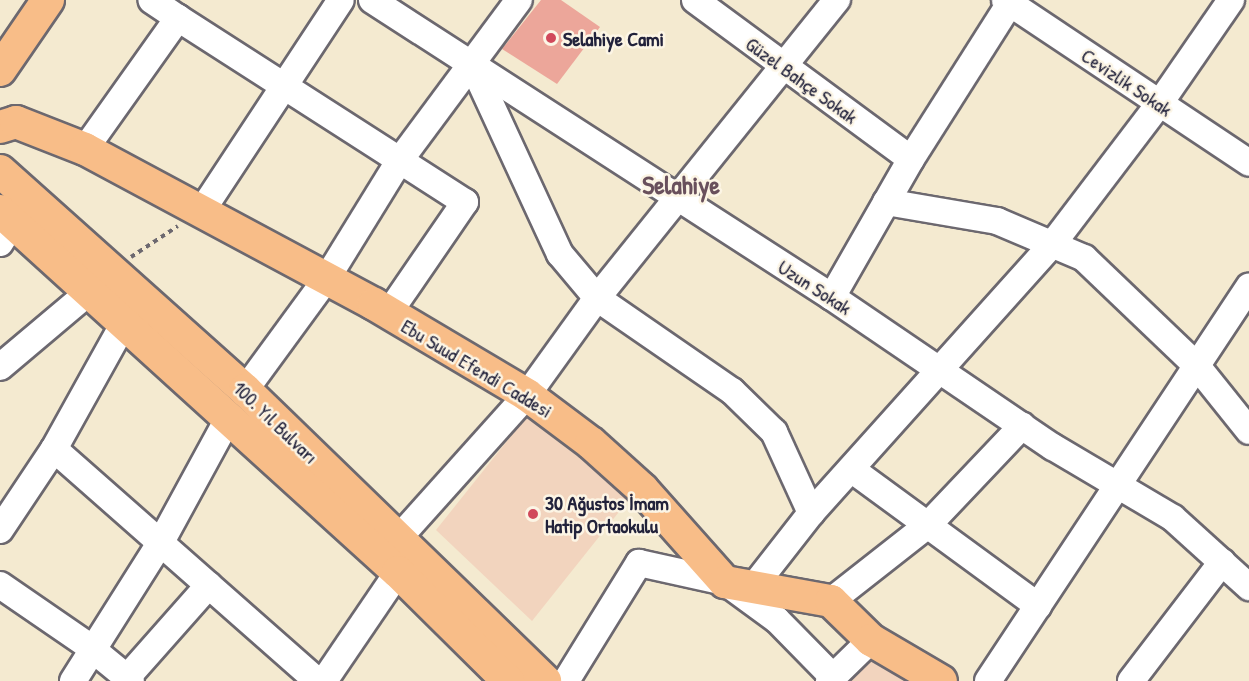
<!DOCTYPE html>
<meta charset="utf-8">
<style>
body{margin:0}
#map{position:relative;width:1249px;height:681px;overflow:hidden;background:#f4ead0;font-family:"Patrick Hand",sans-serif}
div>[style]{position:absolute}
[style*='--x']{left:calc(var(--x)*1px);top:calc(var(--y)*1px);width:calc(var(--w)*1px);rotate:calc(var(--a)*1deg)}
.built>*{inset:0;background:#f2d4be}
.building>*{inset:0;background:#eca69a}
.path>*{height:4px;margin-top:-2px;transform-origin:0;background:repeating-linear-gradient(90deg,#6c686f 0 4.5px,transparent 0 9px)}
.roads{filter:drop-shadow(2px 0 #6c686f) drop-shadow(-2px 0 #6c686f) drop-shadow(0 2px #6c686f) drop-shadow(0 -2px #6c686f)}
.minor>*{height:26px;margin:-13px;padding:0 13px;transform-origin:13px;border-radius:13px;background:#fff}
.major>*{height:32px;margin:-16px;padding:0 16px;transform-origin:16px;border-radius:16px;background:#f8bd88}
.dots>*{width:16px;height:16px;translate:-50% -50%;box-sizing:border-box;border:3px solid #fcf5e5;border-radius:50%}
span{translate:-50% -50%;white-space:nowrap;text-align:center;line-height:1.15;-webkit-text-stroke:5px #fcf5e5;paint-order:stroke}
.poi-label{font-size:20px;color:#22223b;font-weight:700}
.left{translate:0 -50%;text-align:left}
.street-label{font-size:20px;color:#22223b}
.district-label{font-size:26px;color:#69505c;font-weight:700}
</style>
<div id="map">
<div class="built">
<div style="clip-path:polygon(527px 416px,630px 498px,532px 621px,436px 530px)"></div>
<div style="clip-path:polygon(878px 653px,927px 681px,846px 681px)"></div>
</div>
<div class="building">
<div style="clip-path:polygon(541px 0,561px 0,600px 27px,557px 84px,502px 49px)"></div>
</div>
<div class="path">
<div style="--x:131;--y:257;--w:56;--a:-33.4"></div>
</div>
<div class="roads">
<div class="minor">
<div style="--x:372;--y:0;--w:548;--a:32.85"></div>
<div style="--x:832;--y:297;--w:267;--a:34.2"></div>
<div style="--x:1053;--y:447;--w:139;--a:30.6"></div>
<div style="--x:1173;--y:518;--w:103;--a:42.2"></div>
<div style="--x:695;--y:0;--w:268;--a:36.4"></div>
<div style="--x:1005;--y:0;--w:293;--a:33.7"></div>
<div style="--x:178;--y:18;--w:341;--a:32.7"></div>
<div style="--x:465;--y:202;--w:136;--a:124.5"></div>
<div style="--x:473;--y:66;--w:207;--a:65.2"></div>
<div style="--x:560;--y:254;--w:57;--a:49.9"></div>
<div style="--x:597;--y:298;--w:164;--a:34.6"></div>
<div style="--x:732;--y:391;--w:59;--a:44.3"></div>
<div style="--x:774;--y:432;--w:89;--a:65.4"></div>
<div style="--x:85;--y:149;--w:161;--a:-54.6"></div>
<div style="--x:178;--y:18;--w:32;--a:-146"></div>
<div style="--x:886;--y:202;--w:113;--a:9.7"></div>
<div style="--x:997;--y:221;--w:95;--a:23"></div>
<div style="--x:1084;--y:258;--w:156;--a:43.7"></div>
<div style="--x:1197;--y:366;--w:83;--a:51.3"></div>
<div style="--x:203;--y:209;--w:250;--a:-56.6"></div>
<div style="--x:0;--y:243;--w:25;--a:-58"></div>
<div style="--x:832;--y:297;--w:159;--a:-60.2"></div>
<div style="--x:911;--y:159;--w:188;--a:-57.6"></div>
<div style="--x:0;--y:367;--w:115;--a:-40.1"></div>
<div style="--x:245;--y:390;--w:139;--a:-53.8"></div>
<div style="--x:327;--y:278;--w:139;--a:-58.3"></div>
<div style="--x:400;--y:160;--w:199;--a:-53.4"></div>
<div style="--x:54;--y:449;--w:142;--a:-60.9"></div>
<div style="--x:851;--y:469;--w:232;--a:36.2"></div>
<div style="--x:0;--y:530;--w:97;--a:-56.3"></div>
<div style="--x:54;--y:449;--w:351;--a:41.4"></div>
<div style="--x:396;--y:541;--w:196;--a:-48.1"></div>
<div style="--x:527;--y:395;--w:120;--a:-54.2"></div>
<div style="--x:597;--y:298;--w:383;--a:-51.2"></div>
<div style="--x:0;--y:585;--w:104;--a:34.5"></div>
<div style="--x:86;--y:644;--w:58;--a:39.4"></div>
<div style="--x:754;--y:586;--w:93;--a:-52"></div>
<div style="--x:811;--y:513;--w:364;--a:-48.1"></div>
<div style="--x:1054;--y:242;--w:175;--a:-52.7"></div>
<div style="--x:1160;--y:103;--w:125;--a:-55.4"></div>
<div style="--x:831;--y:601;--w:123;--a:-38.1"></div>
<div style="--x:928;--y:525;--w:137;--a:-46.5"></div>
<div style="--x:73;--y:681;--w:165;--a:-57.7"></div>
<div style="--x:161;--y:542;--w:138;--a:-61.4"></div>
<div style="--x:124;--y:681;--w:128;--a:-48.5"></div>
<div style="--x:324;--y:681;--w:132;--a:-55.8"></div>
<div style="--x:566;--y:681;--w:139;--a:-58.3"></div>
<div style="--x:639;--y:563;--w:88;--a:12.5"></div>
<div style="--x:725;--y:582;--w:64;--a:36.2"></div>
<div style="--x:777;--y:620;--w:80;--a:45.5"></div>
<div style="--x:829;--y:681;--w:59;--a:-44.3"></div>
<div style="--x:988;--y:681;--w:473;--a:-56.5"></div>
<div style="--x:1131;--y:681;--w:150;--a:-52.6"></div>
</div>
<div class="major">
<div style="--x:0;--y:70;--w:85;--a:-55.6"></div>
<div style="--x:0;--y:127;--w:17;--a:-17"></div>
<div style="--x:16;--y:122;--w:74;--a:21.4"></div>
<div style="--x:85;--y:149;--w:328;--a:28.2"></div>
<div style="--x:374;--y:304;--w:178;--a:30.7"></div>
<div style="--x:527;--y:395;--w:80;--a:36.9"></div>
<div style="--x:591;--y:443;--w:69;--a:42"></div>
<div style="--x:642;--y:489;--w:125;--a:48.3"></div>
<div style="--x:725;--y:582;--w:108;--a:10.2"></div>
<div style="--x:831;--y:601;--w:56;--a:44.3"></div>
<div style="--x:871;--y:640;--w:81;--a:30.4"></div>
<div style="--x:0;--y:171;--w:329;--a:41.8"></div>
<div style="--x:245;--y:390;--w:418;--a:44.1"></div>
<div style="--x:0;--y:211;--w:537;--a:42.21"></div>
<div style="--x:398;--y:572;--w:155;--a:44.7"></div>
</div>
</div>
<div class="dots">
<div style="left:551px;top:38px;background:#d1495b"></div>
<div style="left:533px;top:514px;background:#d1495b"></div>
</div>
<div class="poi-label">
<span class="left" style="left:563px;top:38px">Selahiye Cami</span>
<span class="left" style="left:545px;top:514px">30 Ağustos İmam<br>Hatip Ortaokulu</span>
</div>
<div class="street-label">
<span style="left:802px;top:80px;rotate:36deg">Güzel Bahçe Sokak</span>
<span style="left:1127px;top:82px;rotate:34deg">Cevizlik Sokak</span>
<span style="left:815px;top:287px;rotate:33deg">Uzun Sokak</span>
<span style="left:477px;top:368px;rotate:31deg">Ebu Suud Efendi Caddesi</span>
<span style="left:276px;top:422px;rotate:44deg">100. Yıl Bulvarı</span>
</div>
<div class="district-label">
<span style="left:681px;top:185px">Selahiye</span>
</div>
</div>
